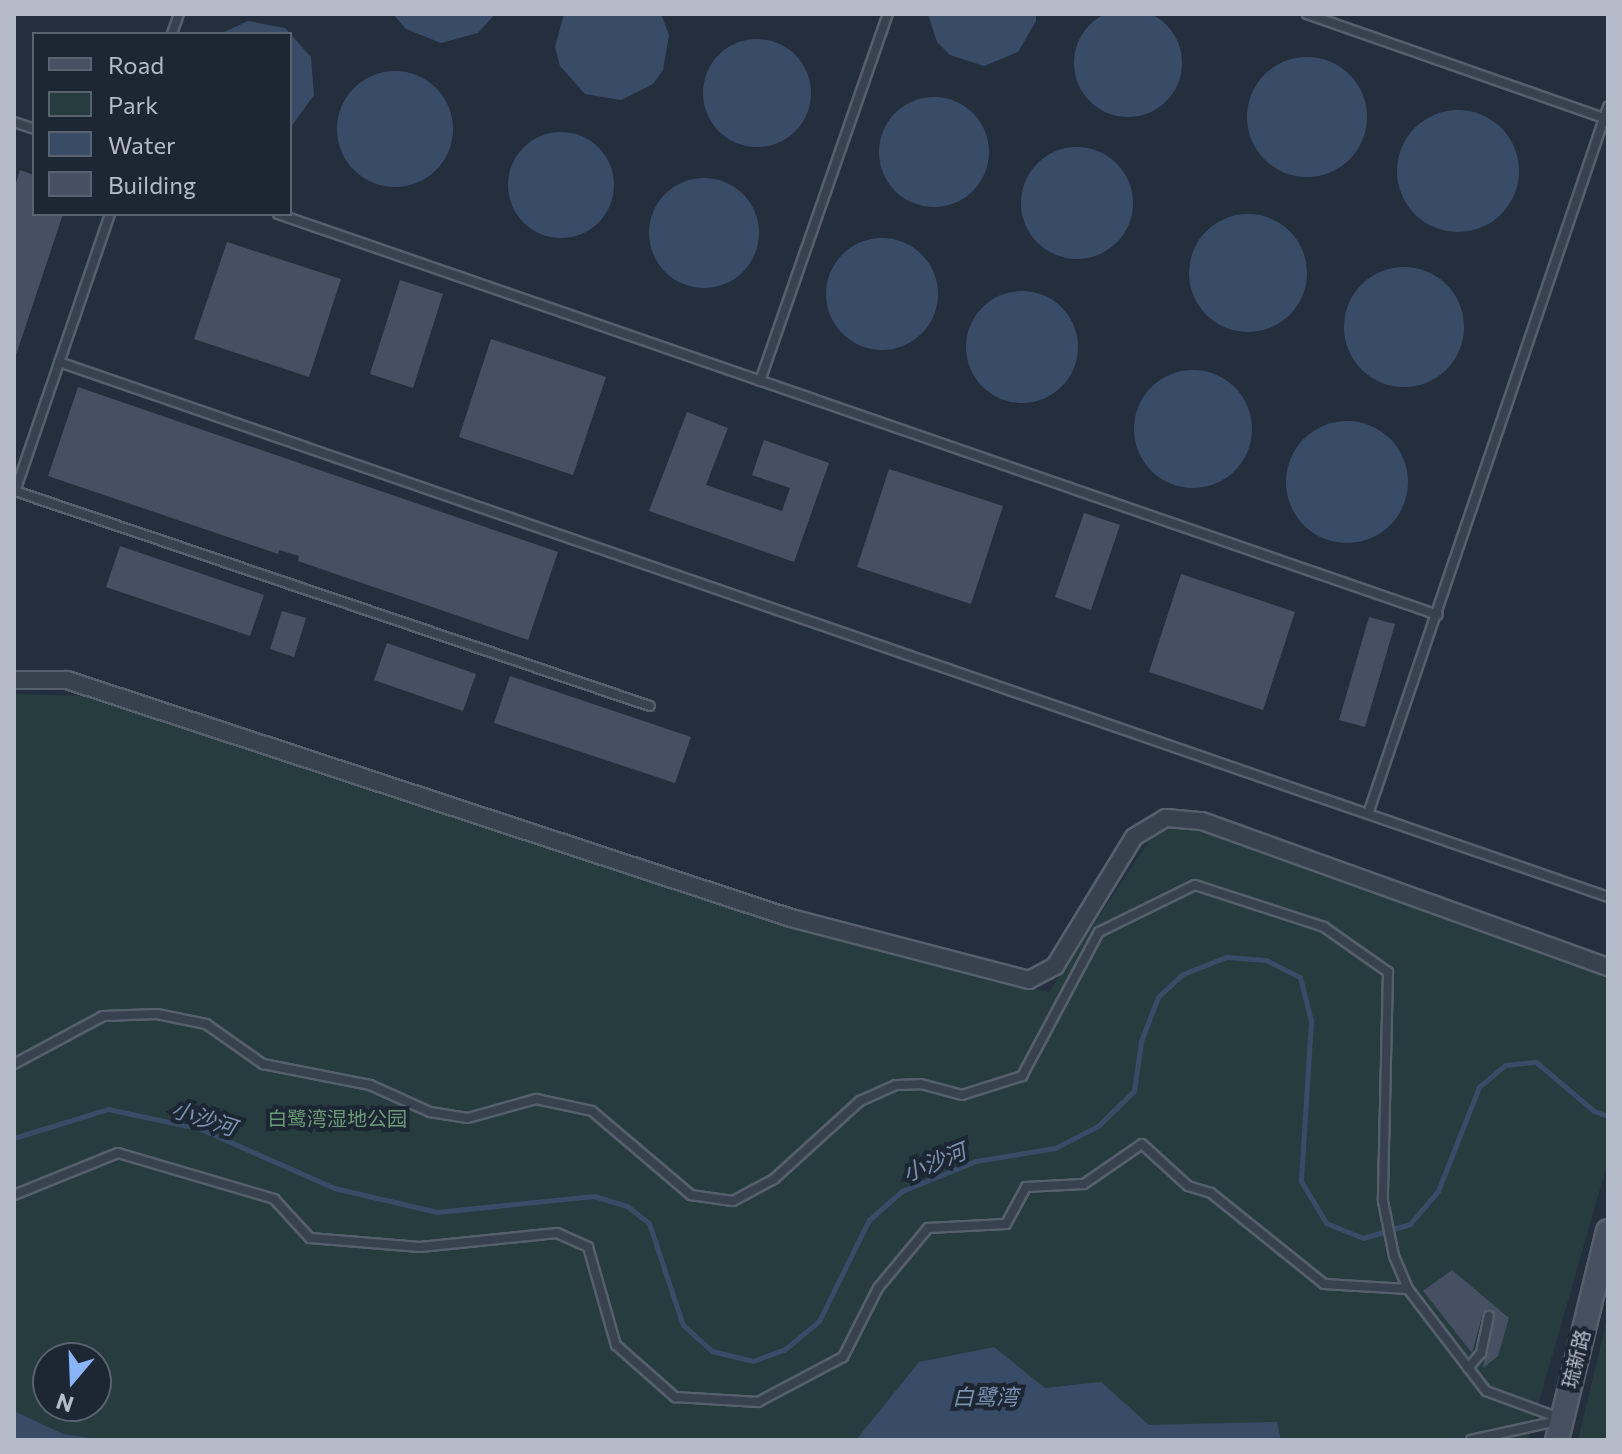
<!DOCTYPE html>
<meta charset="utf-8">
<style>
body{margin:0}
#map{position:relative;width:1622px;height:1454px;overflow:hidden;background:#242f3e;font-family:Commissioner,"Noto Sans SC",sans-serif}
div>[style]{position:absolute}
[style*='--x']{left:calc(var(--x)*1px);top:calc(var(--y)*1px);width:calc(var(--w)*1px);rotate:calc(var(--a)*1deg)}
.green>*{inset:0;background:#263c3f}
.water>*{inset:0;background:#394c67}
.round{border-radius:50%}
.stream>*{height:5px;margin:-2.5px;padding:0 2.5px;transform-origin:2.5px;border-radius:2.5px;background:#394c67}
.building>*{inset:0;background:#455162}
.roads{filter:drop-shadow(2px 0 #565f6c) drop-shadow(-2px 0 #565f6c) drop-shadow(0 2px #565f6c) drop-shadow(0 -2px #565f6c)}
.lane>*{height:8px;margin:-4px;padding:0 4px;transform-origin:4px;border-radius:4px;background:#38414e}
.street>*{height:16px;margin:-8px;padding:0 8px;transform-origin:8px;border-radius:8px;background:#38414e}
.secondary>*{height:22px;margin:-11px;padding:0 11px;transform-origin:11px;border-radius:11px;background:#465061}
span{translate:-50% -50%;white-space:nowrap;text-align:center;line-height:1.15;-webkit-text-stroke:8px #1d2633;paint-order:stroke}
.park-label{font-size:20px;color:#6b9a76}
.street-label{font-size:20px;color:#b4bcc9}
.water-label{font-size:22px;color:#7c92b1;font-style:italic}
.frame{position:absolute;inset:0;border:16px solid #b4bcc9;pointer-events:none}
.legend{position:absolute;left:32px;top:32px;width:260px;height:184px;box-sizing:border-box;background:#1d2633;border:2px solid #59626f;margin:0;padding:10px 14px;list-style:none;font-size:24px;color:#b4bcc9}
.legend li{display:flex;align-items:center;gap:16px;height:40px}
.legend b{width:40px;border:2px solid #59626f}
.north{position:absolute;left:32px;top:1342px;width:80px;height:80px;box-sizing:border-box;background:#1d2633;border:2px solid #59626f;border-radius:50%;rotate:199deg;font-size:22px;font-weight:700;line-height:32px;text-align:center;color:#b4bcc9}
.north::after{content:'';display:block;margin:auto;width:28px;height:36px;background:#8ab4f8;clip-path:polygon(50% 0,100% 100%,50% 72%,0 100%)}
</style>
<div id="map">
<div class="green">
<div style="clip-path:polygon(evenodd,14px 694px,82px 696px,789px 926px,1049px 992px,1155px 832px,1196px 825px,1608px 978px,1608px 1161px,1528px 1440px,14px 1440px,14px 694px,48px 1358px,96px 1358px,96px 1406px,48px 1406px,48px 1358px)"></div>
<div style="clip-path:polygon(1608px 1314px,1608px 1440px,1578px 1440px)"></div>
</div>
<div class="water">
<div class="round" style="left:1074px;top:9px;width:108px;height:108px"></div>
<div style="clip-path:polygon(393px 14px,495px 14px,478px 33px,441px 43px,406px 29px)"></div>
<div style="clip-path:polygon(564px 14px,661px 14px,669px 35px,663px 70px,653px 84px,621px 100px,585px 94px,560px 66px,555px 47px)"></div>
<div style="clip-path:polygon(928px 14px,1036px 14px,1036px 21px,1018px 52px,984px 66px,950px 55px,937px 42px)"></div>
<div style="clip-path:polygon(248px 21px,285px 28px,311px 57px,314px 95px,290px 128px,290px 34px,220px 34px)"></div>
<div class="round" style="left:703px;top:39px;width:108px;height:108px"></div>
<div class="round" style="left:1247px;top:57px;width:120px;height:120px"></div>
<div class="round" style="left:337px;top:71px;width:116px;height:116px"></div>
<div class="round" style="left:879px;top:97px;width:110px;height:110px"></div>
<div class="round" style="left:1397px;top:110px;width:122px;height:122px"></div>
<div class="round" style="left:508px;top:132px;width:106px;height:106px"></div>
<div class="round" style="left:1021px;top:147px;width:112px;height:112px"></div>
<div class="round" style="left:649px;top:178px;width:110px;height:110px"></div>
<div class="round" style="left:1189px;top:214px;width:118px;height:118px"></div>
<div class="round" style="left:826px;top:238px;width:112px;height:112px"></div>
<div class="round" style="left:1344px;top:267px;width:120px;height:120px"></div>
<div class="round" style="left:966px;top:291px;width:112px;height:112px"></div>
<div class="round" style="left:1134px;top:370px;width:118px;height:118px"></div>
<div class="round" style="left:1286px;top:421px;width:122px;height:122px"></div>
<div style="clip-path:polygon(994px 1347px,1045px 1388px,1101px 1382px,1149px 1425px,1277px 1422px,1281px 1440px,856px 1440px,919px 1362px)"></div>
<div style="clip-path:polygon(14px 1411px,63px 1434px,105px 1440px,14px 1440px)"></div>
</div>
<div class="stream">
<div style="--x:14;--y:1138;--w:98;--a:-17.1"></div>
<div style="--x:108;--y:1109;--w:95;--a:12.1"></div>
<div style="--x:201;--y:1129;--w:145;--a:23.9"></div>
<div style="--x:334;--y:1188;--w:106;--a:13.1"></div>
<div style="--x:437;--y:1212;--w:158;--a:-5.8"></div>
<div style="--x:594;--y:1196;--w:34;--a:17"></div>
<div style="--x:627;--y:1206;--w:28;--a:38"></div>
<div style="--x:649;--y:1223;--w:108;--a:71.6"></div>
<div style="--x:683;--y:1325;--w:39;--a:42"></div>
<div style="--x:712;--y:1351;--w:42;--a:13.7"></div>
<div style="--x:753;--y:1361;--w:33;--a:-20"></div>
<div style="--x:784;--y:1350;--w:45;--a:-39.6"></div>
<div style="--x:819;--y:1321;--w:113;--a:-63.7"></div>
<div style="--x:869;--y:1220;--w:44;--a:-41.3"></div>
<div style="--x:902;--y:1191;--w:80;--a:-22.1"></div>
<div style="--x:976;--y:1161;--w:80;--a:-9.3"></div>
<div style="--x:1055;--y:1148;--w:48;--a:-27.1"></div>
<div style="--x:1098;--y:1126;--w:50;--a:-44.2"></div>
<div style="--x:1134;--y:1091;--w:50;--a:-82"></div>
<div style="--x:1141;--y:1041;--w:47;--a:-68.9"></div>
<div style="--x:1158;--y:997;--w:34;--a:-43"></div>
<div style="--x:1183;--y:974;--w:46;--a:-21.6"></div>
<div style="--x:1226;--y:957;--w:40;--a:4.3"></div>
<div style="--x:1266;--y:960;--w:38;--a:27"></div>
<div style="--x:1300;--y:977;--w:45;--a:76"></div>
<div style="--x:1311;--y:1021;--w:160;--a:93.6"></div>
<div style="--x:1301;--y:1181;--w:49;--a:59.2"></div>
<div style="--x:1326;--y:1223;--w:40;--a:22"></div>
<div style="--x:1363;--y:1238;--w:49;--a:-16.6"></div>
<div style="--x:1410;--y:1224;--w:43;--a:-49.7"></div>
<div style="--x:1438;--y:1191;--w:112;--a:-68.5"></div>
<div style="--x:1479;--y:1087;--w:34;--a:-40"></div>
<div style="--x:1505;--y:1065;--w:31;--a:-6"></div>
<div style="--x:1536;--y:1062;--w:76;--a:40.2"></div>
<div style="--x:1594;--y:1111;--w:15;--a:20"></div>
</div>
<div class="building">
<div style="clip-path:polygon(20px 170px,34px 175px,34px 214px,63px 214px,16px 355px,14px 189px)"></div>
<div style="clip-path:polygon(227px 242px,341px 279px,309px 377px,194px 339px)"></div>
<div style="clip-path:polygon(400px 280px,443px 294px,413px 388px,370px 374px)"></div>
<div style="clip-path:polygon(491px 339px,606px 377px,573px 475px,459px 437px)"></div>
<div style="clip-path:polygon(78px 387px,558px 552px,528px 640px,298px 561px,299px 556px,279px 550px,278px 554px,48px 476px)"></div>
<div style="clip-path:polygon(687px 412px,728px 428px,706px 485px,782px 511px,790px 488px,752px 475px,764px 440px,829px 463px,794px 562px,649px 511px)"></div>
<div style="clip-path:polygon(889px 469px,1003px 506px,971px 604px,857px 567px)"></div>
<div style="clip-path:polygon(1084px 513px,1120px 525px,1091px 610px,1055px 597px)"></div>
<div style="clip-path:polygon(120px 546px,264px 595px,250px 636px,106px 587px)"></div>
<div style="clip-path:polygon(1181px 574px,1295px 612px,1263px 710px,1149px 672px)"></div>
<div style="clip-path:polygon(282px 611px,306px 618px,294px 657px,270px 649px)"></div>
<div style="clip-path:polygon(1369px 617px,1395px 624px,1365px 727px,1339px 720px)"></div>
<div style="clip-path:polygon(387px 643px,476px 674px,463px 711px,374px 680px)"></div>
<div style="clip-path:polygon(510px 676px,691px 737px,675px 783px,494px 723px)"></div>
<div style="clip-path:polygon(1452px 1270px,1509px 1318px,1498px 1356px,1483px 1368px,1494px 1311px,1483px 1312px,1472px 1353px,1423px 1291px)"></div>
</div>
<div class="roads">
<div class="lane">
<div style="--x:1307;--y:14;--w:318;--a:19.3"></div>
<div style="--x:172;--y:34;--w:21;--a:-71"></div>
<div style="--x:14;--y:122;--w:21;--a:19"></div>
<div style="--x:110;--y:214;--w:293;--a:108.9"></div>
<div style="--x:15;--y:491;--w:670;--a:18.71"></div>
<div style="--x:278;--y:214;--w:1227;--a:19.07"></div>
<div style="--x:59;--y:362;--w:1639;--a:19.05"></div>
<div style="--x:760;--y:381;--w:389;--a:-70.8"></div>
<div style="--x:1368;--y:814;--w:747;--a:-71.25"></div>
<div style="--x:14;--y:1064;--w:101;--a:-28.3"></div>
<div style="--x:103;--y:1016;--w:54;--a:-2.1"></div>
<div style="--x:157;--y:1014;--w:50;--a:11.5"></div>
<div style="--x:206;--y:1024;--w:70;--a:35.1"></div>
<div style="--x:263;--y:1064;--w:109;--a:11.1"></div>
<div style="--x:370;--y:1085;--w:66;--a:24.2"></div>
<div style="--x:430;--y:1112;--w:38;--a:9"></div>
<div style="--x:468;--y:1118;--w:71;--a:-15.6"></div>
<div style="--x:536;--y:1099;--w:57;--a:12.1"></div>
<div style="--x:592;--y:1111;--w:130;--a:40.3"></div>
<div style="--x:691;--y:1195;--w:42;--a:8.1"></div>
<div style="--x:733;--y:1201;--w:47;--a:-28.2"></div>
<div style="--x:774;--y:1179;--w:116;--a:-42.2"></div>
<div style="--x:860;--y:1101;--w:39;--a:-24"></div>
<div style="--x:896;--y:1085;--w:25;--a:-2"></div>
<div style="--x:921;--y:1084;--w:42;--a:15"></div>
<div style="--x:962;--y:1095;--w:63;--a:-17.6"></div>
<div style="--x:1022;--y:1076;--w:163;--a:-61.9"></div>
<div style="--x:1099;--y:932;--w:107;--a:-26.1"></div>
<div style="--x:1195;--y:885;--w:136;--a:18"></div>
<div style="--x:1324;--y:927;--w:78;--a:35.1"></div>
<div style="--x:1388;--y:972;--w:229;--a:91.3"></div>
<div style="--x:1383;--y:1201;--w:56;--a:78.7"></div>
<div style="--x:1394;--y:1256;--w:36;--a:67"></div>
<div style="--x:1408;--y:1289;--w:128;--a:52.6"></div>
<div style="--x:1486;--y:1391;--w:81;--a:20.2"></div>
<div style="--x:14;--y:1195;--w:112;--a:-22"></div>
<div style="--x:118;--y:1153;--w:163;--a:16.4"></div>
<div style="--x:274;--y:1199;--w:53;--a:47.3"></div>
<div style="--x:310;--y:1238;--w:110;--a:4.7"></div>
<div style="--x:420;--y:1247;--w:138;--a:-5.8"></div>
<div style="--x:557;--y:1233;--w:34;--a:24"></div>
<div style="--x:588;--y:1247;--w:102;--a:74.1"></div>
<div style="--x:616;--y:1345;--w:79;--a:41.4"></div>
<div style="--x:675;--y:1397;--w:83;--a:3.4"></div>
<div style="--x:758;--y:1402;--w:96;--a:-27.9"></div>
<div style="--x:843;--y:1357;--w:77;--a:-63.1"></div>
<div style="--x:878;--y:1288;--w:78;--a:-50.2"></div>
<div style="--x:928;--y:1228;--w:78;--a:-2.9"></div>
<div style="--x:1006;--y:1224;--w:42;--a:-61.6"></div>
<div style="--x:1026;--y:1187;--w:58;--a:-3"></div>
<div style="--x:1084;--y:1184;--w:70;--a:-34.6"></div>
<div style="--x:1142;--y:1144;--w:62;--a:42.4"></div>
<div style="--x:1188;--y:1186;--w:24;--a:17"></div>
<div style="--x:1211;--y:1193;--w:145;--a:38.8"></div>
<div style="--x:1324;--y:1284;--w:84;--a:3.4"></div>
<div style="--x:1468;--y:1368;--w:20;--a:-49"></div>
<div style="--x:1481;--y:1353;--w:38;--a:-78"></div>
<div style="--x:1471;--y:1440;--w:92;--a:-12.5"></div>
</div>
<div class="street">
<div style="--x:14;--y:680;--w:53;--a:0"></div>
<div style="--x:67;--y:680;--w:762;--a:18.2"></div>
<div style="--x:791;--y:918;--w:246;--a:14.6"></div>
<div style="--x:1029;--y:980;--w:30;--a:-28"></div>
<div style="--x:1055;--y:966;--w:151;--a:-58.5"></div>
<div style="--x:1134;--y:837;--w:37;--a:-31"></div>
<div style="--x:1166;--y:818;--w:36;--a:5"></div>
<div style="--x:1202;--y:821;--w:431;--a:19.8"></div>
</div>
<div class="secondary">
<div style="--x:1557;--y:1440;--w:215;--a:-76.3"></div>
</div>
</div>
<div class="park-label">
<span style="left:337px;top:1118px">白鹭湾湿地公园</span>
</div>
<div class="street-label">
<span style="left:1576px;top:1359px;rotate:-76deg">琉新路</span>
</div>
<div class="water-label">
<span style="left:204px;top:1118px;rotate:18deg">小沙河</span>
<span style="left:934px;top:1162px;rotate:-22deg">小沙河</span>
<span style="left:985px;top:1397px">白鹭湾</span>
</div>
<div class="frame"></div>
<ul class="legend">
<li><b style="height:10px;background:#465061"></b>Road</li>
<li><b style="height:22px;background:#263c3f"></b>Park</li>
<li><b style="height:22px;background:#394c67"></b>Water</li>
<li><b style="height:22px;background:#455162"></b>Building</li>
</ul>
<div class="north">N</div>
</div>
